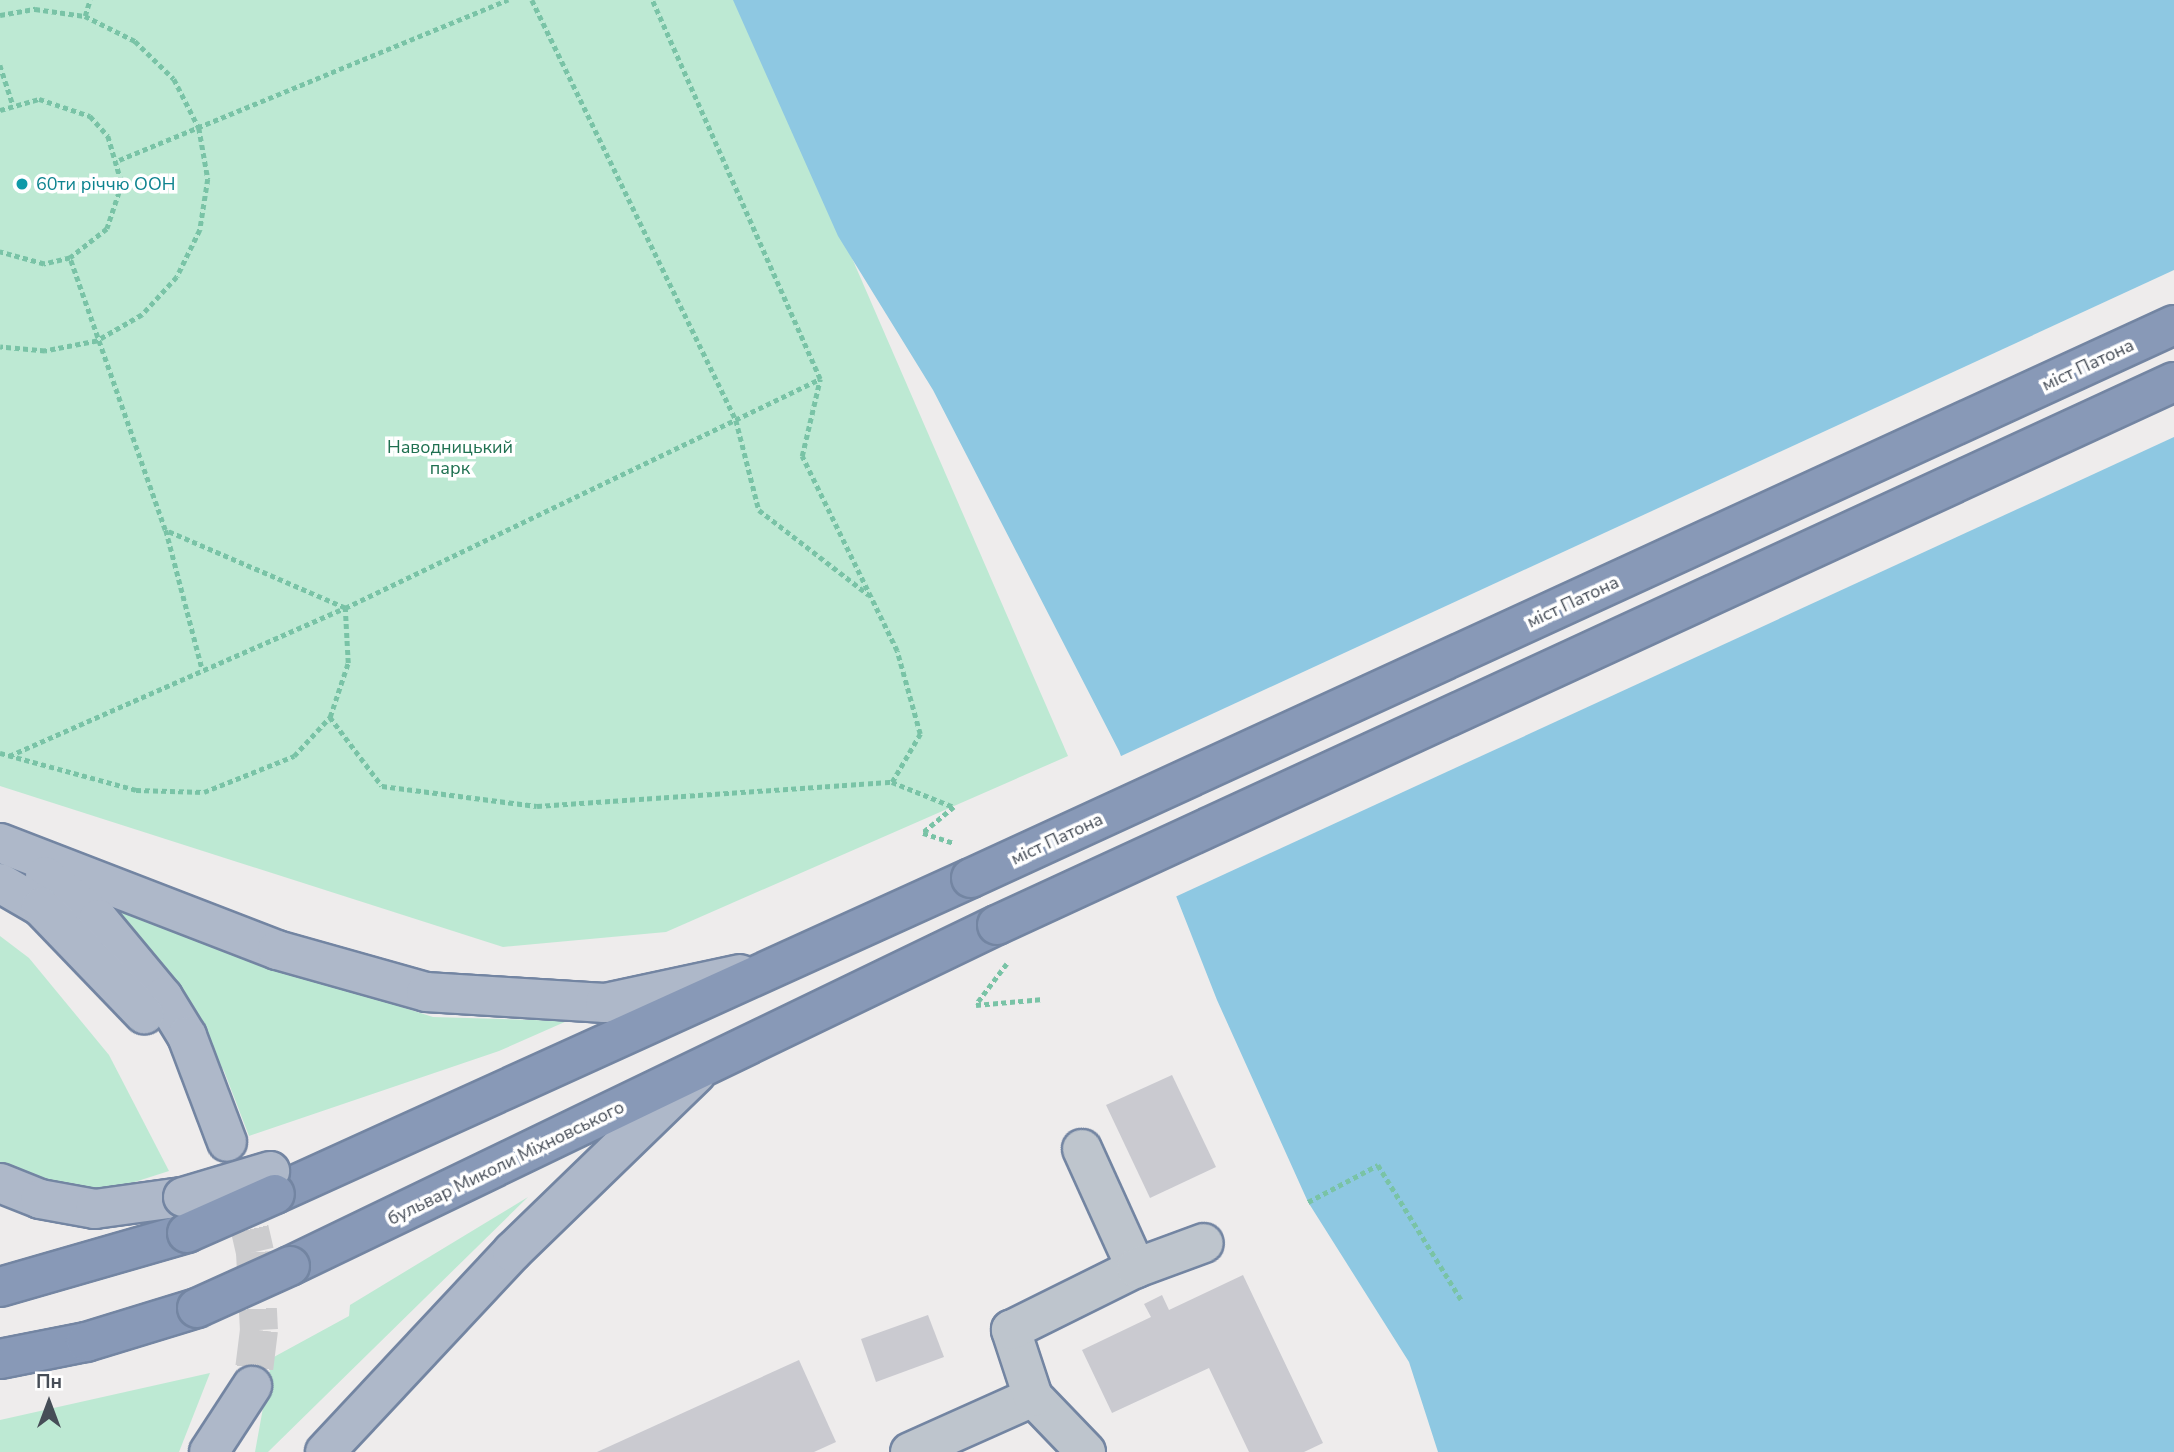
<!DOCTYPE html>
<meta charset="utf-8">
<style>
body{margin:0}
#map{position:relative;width:2174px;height:1452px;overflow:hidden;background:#eeecec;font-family:"Nunito Sans",sans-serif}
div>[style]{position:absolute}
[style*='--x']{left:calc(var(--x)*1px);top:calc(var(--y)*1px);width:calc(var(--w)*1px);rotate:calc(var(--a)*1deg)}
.green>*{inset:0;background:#bde9d3}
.water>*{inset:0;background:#8ec8e2}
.pier>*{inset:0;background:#eeecec}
.building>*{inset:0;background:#cacad0}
.major-tunnel>*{height:38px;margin-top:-19px;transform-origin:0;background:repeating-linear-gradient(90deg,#ccccce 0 38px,transparent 0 57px)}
.path>*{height:4.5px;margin-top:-2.25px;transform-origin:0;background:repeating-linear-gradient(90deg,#79c3a6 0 5px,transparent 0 8.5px)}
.roads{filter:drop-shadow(2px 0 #7385a2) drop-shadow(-2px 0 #7385a2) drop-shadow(0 2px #7385a2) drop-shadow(0 -2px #7385a2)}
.minor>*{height:38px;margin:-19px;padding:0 19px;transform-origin:19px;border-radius:19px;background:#bec5cd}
.major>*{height:38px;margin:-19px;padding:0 19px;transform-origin:19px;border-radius:19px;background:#aeb8c9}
.highway>*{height:38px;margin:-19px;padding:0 19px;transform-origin:19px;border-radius:19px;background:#8899b7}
.bridges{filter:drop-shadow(2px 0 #7385a2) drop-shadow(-2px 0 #7385a2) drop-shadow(0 2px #7385a2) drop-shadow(0 -2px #7385a2)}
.major-bridge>*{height:38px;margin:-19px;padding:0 19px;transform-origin:19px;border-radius:19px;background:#aeb8c9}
.highway-bridge>*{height:38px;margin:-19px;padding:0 19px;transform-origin:19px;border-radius:19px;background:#8899b7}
.dots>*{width:19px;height:19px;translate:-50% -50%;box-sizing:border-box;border:4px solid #fff;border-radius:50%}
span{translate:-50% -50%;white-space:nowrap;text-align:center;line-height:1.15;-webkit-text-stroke:7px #fff;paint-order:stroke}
.culture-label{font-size:18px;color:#0d838f}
.left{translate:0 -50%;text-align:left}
.street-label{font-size:18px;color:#464d57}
.park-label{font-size:18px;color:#1f7050}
.north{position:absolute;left:14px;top:1368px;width:70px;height:70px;-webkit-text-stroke:5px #fff;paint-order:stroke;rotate:0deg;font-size:19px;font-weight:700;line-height:28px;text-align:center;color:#464d57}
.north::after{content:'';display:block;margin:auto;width:24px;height:32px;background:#464d57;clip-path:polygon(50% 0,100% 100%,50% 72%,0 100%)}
</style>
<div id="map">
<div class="green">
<div style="clip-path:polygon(0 0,740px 0,1068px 756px,666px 932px,503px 947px,0 786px)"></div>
<div style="clip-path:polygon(93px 898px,257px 961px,433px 1017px,567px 1021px,499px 1051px,249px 1136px,224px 1071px,178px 999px)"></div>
<div style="clip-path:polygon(0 936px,29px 958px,109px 1055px,169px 1171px,119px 1187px,76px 1191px,0 1169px)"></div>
<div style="clip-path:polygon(528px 1197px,268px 1452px,255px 1452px,272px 1358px,349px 1316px,350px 1305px)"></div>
<div style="clip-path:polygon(210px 1373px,179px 1452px,0 1452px,0 1420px)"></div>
</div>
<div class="water">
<div style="clip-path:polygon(733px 0,2174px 0,2174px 1452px,1438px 1452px,1409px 1362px,1308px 1202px,1217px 1000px,1119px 751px,933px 390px,838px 236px)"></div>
</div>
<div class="pier">
<div style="clip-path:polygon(2174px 270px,2174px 437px,1175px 897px,1119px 757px)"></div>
</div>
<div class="building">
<div style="clip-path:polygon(1172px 1075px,1216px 1167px,1150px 1198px,1106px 1105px)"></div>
<div style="clip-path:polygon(1243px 1275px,1323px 1443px,1304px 1452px,1249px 1452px,1209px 1368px,1112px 1413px,1082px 1350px,1151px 1317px,1144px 1304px,1162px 1295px,1169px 1310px)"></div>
<div style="clip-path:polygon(928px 1315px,944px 1357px,876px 1382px,861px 1339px)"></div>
<div style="clip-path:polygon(799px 1360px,836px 1442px,814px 1452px,597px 1452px)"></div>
</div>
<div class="major-tunnel">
<div style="--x:237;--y:1174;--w:80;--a:77"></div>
<div style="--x:255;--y:1252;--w:78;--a:87.1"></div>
<div style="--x:259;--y:1330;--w:56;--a:97.1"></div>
</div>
<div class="path">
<div style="--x:532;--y:0;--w:467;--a:64.1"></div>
<div style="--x:736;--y:420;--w:93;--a:75.7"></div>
<div style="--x:759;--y:510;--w:139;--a:37.7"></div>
<div style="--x:0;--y:15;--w:36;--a:-10"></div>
<div style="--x:35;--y:9;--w:50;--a:8"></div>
<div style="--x:85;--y:16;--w:56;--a:26.6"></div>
<div style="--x:135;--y:41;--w:54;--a:44.3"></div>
<div style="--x:174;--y:79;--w:55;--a:63"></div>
<div style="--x:199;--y:128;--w:52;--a:80"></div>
<div style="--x:208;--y:179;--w:52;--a:98.9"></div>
<div style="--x:200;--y:230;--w:52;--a:116.1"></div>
<div style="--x:177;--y:277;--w:52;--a:132.6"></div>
<div style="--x:142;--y:315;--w:52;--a:150"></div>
<div style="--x:97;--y:341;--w:53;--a:169.1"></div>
<div style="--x:45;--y:351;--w:45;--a:-174.9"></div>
<div style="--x:85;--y:16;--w:17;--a:-73"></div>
<div style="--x:0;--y:65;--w:40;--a:72"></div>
<div style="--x:0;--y:110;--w:41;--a:-15.8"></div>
<div style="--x:39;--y:99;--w:54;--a:18.4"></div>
<div style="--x:90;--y:116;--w:27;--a:48"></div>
<div style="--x:108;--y:136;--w:50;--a:73.7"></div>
<div style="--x:122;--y:184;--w:47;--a:108.4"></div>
<div style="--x:107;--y:229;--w:47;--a:141.9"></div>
<div style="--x:70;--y:258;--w:27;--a:167"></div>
<div style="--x:44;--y:264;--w:46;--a:-164.7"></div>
<div style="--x:119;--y:160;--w:421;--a:-22.4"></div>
<div style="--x:166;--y:530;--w:143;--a:75.4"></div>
<div style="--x:330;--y:717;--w:86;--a:53"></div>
<div style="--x:382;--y:786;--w:156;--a:7.4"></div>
<div style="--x:537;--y:806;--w:356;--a:-3.9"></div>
<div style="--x:892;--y:782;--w:56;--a:-59.7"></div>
<div style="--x:920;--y:734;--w:86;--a:-105.5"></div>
<div style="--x:897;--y:651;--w:217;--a:-116"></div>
<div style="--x:802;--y:456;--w:79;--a:-76.8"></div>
<div style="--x:0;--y:753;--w:141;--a:15.2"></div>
<div style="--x:136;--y:790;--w:68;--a:1.7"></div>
<div style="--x:204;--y:792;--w:97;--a:-21.8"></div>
<div style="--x:294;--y:756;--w:53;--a:-47.3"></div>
<div style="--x:330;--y:717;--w:57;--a:-71.6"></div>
<div style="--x:348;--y:663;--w:55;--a:-93.1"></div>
<div style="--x:345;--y:608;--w:196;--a:-156.6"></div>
<div style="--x:165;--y:530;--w:288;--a:-109.3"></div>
<div style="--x:9;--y:756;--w:367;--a:-23.8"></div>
<div style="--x:345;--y:608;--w:527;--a:-25.74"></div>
<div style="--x:820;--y:379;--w:415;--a:-113.9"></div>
<div style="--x:892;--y:782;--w:67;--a:22"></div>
<div style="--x:954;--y:807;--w:40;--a:140"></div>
<div style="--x:923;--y:833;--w:32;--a:18"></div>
<div style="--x:1007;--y:964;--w:51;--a:127.1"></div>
<div style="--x:976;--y:1005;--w:67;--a:-5.1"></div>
<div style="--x:1308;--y:1202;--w:79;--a:-27.9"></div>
<div style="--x:1378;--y:1165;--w:160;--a:58.3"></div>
</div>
<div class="roads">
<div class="minor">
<div style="--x:1082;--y:1149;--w:131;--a:65.6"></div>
<div style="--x:910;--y:1452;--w:135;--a:-24.1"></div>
<div style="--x:1086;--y:1452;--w:76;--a:-133.9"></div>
<div style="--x:1033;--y:1397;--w:71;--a:-108.2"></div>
<div style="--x:1011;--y:1330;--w:140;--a:-26.4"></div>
<div style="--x:1136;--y:1268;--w:72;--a:-20.2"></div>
</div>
<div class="major">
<div style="--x:0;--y:843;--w:297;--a:21.1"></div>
<div style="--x:277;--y:950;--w:155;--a:15.7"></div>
<div style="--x:426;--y:992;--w:179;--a:3.5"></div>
<div style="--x:605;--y:1003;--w:138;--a:-12.1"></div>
<div style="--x:45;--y:876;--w:68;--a:39.1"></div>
<div style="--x:98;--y:919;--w:102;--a:50.2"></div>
<div style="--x:163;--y:997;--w:46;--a:58.4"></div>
<div style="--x:187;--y:1036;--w:113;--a:69.3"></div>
<div style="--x:0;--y:883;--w:48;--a:30.3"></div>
<div style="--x:41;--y:907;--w:149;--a:46.1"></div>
<div style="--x:0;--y:1183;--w:43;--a:21.8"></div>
<div style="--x:40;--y:1199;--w:56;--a:10.3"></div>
<div style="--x:95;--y:1209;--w:89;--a:-7.8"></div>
<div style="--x:209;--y:1452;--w:79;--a:-56.9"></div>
<div style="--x:325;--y:1452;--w:274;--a:-46.9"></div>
<div style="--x:512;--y:1252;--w:256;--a:-44.1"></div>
</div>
<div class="highway">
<div style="--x:275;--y:1194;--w:764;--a:-24.42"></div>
<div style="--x:290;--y:1266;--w:785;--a:-25.75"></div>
<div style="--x:0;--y:1287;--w:195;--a:-16.1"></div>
<div style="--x:0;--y:1359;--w:88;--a:-11.2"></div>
<div style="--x:86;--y:1342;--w:116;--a:-17"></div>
</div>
</div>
<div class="bridges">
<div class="major-bridge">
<div style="--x:183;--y:1197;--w:91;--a:-16.6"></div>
</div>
<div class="highway-bridge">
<div style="--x:971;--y:878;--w:1324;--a:-24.69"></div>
<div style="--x:997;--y:925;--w:1296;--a:-24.77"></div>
<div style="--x:187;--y:1233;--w:96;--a:-23.9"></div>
<div style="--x:197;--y:1308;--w:102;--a:-24.3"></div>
</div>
</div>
<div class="dots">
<div style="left:22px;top:184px;background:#0f9aa8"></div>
</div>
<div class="culture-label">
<span class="left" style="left:36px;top:184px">60ти річчю ООН</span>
</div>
<div class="street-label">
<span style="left:2088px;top:365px;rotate:-25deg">міст Патона</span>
<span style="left:1573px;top:602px;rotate:-25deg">міст Патона</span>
<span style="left:1057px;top:839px;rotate:-25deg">міст Патона</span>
<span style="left:506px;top:1163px;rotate:-26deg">бульвар Миколи Міхновського</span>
</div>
<div class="park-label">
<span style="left:450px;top:458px">Наводницький<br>парк</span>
</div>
<div class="north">Пн</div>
</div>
